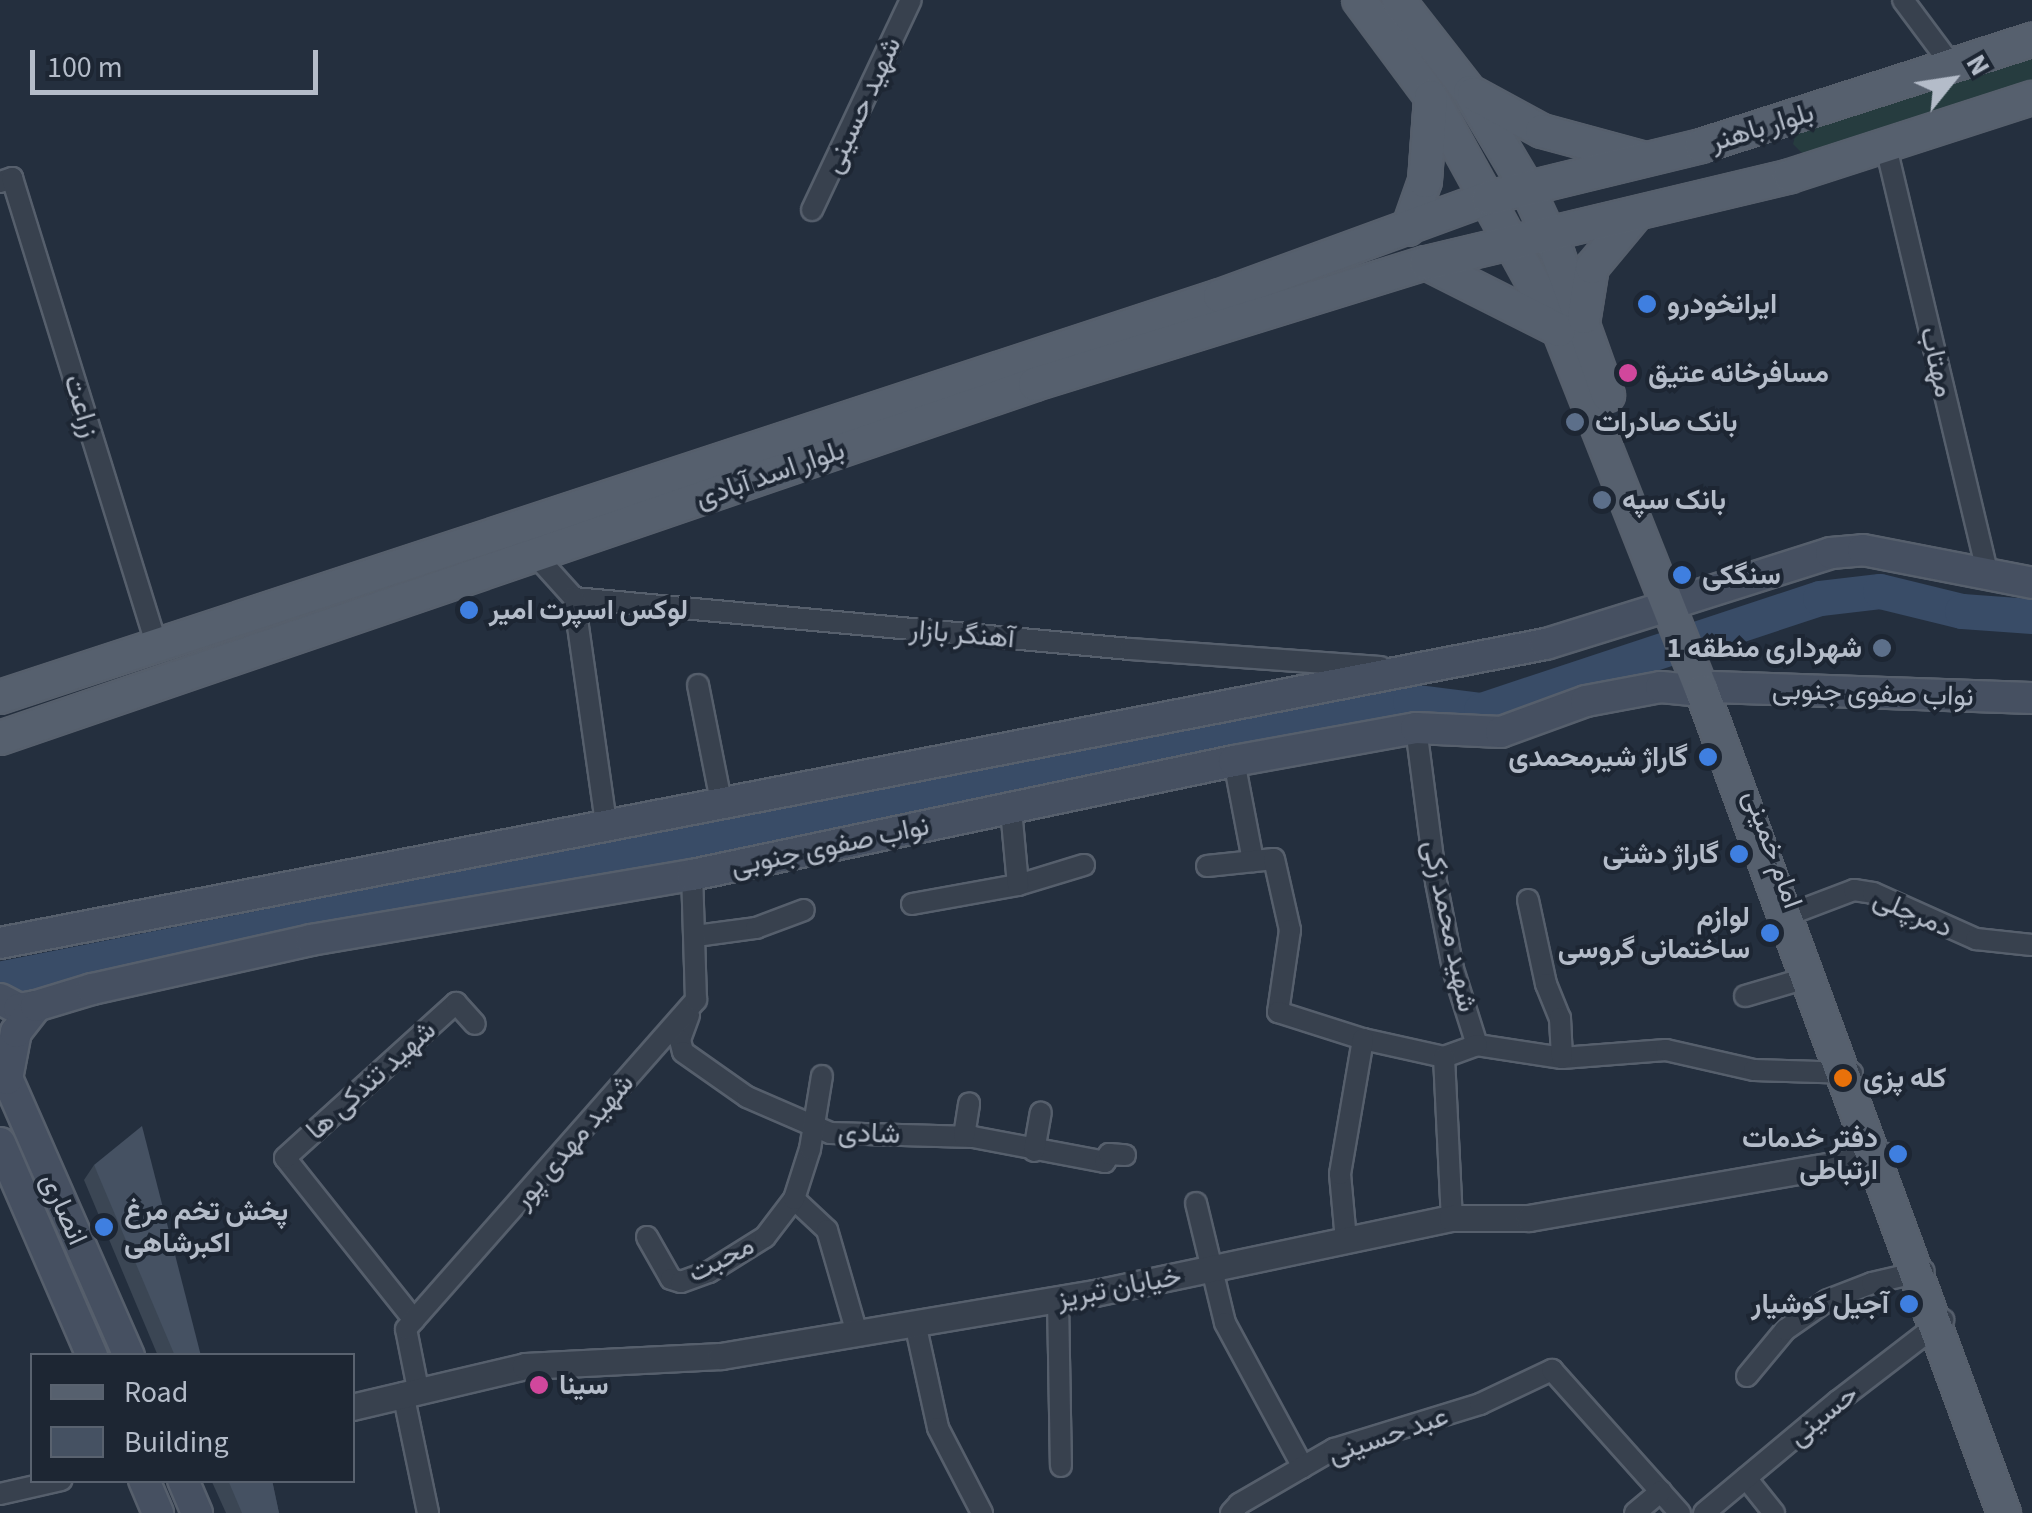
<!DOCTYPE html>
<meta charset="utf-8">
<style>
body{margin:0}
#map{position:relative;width:2032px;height:1513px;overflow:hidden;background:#242f3e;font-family:"Source Sans 3",Vazirmatn,sans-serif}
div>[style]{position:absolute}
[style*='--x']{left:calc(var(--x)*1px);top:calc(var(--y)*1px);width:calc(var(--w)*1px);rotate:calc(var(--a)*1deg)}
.green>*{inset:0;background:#263c3f}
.river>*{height:35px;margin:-17.5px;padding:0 17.5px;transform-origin:17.5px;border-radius:17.5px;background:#394c67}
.roads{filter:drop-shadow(2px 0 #565f6c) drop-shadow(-2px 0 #565f6c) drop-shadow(0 2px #565f6c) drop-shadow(0 -2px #565f6c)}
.minor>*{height:20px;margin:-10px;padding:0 10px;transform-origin:10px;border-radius:10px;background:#38414e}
.tertiary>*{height:25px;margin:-12.5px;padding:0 12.5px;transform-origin:12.5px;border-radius:12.5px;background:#38414e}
.secondary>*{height:30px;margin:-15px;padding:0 15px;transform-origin:15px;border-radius:15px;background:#465061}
.primary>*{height:32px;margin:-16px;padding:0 16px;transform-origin:16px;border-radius:16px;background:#56606e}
.wall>*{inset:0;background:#3b4654}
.building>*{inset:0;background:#455162}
.dots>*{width:28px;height:28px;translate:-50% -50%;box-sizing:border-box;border:5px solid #1d2633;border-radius:50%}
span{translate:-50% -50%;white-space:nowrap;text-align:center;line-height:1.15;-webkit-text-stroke:8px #1d2633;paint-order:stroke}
.street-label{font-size:28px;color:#b4bcc9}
.poi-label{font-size:28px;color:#b4bcc9;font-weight:700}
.left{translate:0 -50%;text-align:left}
.right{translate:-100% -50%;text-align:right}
.legend{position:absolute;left:30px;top:1353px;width:325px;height:130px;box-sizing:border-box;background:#1d2633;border:2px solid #59626f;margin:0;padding:12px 18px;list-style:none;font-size:30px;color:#b4bcc9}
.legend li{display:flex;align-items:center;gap:20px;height:50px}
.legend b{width:50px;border:2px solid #59626f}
.north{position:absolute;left:1902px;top:30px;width:100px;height:100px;-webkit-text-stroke:8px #1d2633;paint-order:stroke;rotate:60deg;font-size:28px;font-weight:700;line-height:40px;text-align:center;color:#b4bcc9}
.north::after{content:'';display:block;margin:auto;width:35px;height:45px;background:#b4bcc9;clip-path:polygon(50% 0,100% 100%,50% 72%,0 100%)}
.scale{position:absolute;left:30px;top:50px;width:288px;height:45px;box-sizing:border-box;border:5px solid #b4bcc9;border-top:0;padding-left:12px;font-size:30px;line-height:35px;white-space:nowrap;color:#b4bcc9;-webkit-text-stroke:8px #1d2633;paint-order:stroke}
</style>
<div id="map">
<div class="green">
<div style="clip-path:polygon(2032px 40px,2032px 97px,1807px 158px,1793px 144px,1798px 125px)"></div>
</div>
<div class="river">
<div style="--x:3;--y:978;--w:1434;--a:-11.14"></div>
<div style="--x:1410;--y:701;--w:72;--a:7.2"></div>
<div style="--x:1481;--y:710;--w:357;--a:-18.3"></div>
<div style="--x:1820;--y:598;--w:60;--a:-6.7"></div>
<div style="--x:1880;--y:591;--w:84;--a:13.7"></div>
<div style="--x:1962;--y:611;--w:70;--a:4.1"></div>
</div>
<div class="roads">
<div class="minor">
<div style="--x:1903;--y:0;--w:84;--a:53.3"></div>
<div style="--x:1886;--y:147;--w:441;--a:76.6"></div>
<div style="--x:0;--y:182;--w:13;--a:-18"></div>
<div style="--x:12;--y:178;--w:491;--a:72.8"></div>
<div style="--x:812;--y:210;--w:232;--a:-64.8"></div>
<div style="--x:538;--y:558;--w:54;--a:48"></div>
<div style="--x:574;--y:598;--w:558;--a:5.24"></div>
<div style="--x:1130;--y:649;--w:251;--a:4.1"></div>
<div style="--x:574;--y:598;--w:227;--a:81.9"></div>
<div style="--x:698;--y:685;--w:118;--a:78.8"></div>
<div style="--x:1416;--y:728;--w:155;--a:82.6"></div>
<div style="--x:1436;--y:882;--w:89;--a:78.9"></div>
<div style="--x:1453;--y:969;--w:80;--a:72.5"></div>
<div style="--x:1477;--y:1045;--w:86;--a:8.7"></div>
<div style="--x:1562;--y:1058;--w:104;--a:-4.4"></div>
<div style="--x:1666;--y:1050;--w:90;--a:12.8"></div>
<div style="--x:1754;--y:1070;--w:98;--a:1.8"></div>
<div style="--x:1234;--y:761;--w:102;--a:79.2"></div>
<div style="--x:1207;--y:866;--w:67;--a:-6"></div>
<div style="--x:1274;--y:859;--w:73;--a:77.3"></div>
<div style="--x:1290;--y:930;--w:83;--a:98.3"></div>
<div style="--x:1278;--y:1012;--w:89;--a:17.6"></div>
<div style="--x:1363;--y:1039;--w:83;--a:12.5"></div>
<div style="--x:1444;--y:1057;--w:35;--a:-20"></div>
<div style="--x:1018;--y:885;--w:69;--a:-16.9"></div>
<div style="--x:1528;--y:900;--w:86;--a:77.9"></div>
<div style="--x:1546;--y:984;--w:37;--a:68"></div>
<div style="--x:1560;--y:1018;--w:40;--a:87.1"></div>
<div style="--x:912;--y:904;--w:108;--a:-10.2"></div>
<div style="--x:1018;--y:885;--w:76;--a:-95.3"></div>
<div style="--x:1796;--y:912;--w:62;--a:-20.8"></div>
<div style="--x:1854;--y:890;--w:19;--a:9"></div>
<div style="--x:1873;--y:893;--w:113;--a:24.1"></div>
<div style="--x:1976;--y:939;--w:56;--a:6.1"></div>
<div style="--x:696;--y:936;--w:61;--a:-7.6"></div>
<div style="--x:756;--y:928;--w:51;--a:-20.6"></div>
<div style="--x:1745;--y:996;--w:64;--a:-16.4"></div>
<div style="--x:689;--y:1015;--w:27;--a:110"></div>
<div style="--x:680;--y:1040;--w:12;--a:76"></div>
<div style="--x:683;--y:1052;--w:78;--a:35.1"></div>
<div style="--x:747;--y:1097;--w:90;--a:23.4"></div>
<div style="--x:830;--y:1133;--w:143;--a:1.6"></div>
<div style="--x:973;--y:1137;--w:134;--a:10.7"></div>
<div style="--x:1105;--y:1162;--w:9;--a:-63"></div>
<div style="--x:1109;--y:1154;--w:16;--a:4"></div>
<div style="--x:1444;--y:1057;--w:161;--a:87.2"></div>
<div style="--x:964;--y:1136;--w:33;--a:-81"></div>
<div style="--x:1034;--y:1151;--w:39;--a:-80"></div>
<div style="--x:794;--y:1199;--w:45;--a:43.2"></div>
<div style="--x:827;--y:1230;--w:107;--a:73.8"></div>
<div style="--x:1196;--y:1203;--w:123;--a:76.4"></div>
<div style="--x:1225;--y:1323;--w:164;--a:61.6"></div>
<div style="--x:647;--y:1237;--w:48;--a:60.3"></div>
<div style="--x:671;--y:1279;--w:10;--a:17"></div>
<div style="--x:681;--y:1282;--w:30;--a:-20"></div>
<div style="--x:709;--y:1272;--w:66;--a:-32"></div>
<div style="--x:765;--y:1237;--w:48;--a:-52.7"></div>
<div style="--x:794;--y:1199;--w:52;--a:-72.3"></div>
<div style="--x:810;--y:1149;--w:74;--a:-80.7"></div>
<div style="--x:1346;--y:1240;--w:66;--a:-95.2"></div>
<div style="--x:1340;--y:1174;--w:137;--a:-80.3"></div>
<div style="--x:1058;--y:1299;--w:167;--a:89"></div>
<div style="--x:414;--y:1320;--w:207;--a:-128.5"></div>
<div style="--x:285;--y:1158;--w:231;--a:-42.2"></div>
<div style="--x:456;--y:1003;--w:28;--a:48"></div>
<div style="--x:915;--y:1323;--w:107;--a:77.6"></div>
<div style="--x:938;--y:1428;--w:96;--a:62.6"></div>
<div style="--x:1747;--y:1376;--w:60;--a:-50.4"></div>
<div style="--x:1785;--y:1330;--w:52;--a:-34.9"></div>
<div style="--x:1828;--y:1300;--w:47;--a:-21.1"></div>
<div style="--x:1872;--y:1283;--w:53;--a:-13"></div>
<div style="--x:418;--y:1389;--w:61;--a:-101.3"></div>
<div style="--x:406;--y:1329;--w:439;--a:-48.6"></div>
<div style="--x:696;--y:1000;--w:125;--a:-91.8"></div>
<div style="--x:403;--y:1393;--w:123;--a:78.2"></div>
<div style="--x:1746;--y:1478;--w:45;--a:51.3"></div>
<div style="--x:0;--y:1494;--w:63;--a:-12.9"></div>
<div style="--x:1231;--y:1513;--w:12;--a:-48"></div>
<div style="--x:1239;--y:1504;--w:110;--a:-30.1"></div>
<div style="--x:1334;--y:1449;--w:153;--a:-17.1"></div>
<div style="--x:1480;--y:1404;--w:80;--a:-25.3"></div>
<div style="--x:1552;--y:1370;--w:192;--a:48.2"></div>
<div style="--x:1635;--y:1513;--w:34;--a:-40"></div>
<div style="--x:1704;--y:1513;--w:175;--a:-39.9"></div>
<div style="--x:1838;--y:1401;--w:133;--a:-37.6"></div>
</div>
<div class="tertiary">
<div style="--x:352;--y:1407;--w:178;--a:-13.3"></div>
<div style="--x:525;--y:1366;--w:196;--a:-2.9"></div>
<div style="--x:721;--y:1356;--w:379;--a:-9.6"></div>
<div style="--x:1095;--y:1293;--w:365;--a:-11.9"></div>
<div style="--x:1452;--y:1218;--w:77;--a:0"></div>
<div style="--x:1529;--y:1218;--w:361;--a:-9.9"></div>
</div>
<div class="secondary">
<div style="--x:1683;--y:600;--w:155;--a:-17.6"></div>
<div style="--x:1831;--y:553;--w:32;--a:-5"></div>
<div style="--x:1863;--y:550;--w:172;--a:11"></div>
<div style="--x:1714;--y:687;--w:318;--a:2"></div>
<div style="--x:0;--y:943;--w:1575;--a:-10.95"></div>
<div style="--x:1546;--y:644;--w:128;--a:-17.3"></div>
<div style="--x:0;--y:999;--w:21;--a:28"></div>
<div style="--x:19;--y:1009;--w:17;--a:-10"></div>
<div style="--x:0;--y:1062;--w:321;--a:66.3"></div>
<div style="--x:7;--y:1079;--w:48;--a:-79.2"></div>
<div style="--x:16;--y:1032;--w:33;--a:-52"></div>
<div style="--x:36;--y:1006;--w:59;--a:-16.9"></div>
<div style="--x:92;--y:989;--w:224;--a:-12.6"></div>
<div style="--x:311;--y:940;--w:387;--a:-9.7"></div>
<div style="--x:692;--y:875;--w:554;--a:-11.88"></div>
<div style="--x:1234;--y:761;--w:185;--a:-10.3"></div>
<div style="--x:1416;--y:728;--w:85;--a:2.7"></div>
<div style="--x:1501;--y:732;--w:90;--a:-20"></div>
<div style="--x:1586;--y:701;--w:76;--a:-10.6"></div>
<div style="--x:1661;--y:687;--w:41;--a:5.6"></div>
<div style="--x:0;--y:1143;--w:232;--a:66.6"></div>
<div style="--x:144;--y:1480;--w:36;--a:67"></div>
<div style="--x:183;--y:1480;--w:36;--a:67"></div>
</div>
<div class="primary">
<div style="--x:1359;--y:0;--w:121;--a:53.4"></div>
<div style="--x:1431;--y:97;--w:266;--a:61.2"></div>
<div style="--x:1559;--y:330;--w:388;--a:68.4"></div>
<div style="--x:1702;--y:691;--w:876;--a:69.83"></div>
<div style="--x:1398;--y:0;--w:117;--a:52"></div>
<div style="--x:1470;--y:92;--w:112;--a:59.3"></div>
<div style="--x:1527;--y:188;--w:74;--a:65.2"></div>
<div style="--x:1558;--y:255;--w:149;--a:70.3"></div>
<div style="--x:1474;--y:94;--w:77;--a:28.6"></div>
<div style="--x:1542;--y:131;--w:104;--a:15.1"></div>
<div style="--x:1408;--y:229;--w:51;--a:-70.5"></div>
<div style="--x:1425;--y:181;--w:84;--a:-85.9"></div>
<div style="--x:1426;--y:263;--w:149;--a:26.7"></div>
<div style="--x:1584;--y:317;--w:51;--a:-80.9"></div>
<div style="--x:1592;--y:267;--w:69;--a:-50.3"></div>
<div style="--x:0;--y:697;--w:1284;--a:-18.2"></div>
<div style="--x:1220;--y:296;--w:285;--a:-20.1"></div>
<div style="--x:1488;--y:198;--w:219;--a:-13.7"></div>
<div style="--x:1701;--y:146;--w:348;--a:-17.8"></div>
<div style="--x:0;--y:738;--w:1094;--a:-18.88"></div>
<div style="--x:1035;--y:384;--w:409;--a:-17.2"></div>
<div style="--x:1426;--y:263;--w:374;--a:-13.4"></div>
<div style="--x:1790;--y:176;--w:254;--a:-17.9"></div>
</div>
</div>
<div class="wall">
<div style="clip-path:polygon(94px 1165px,201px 1356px,158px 1356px,84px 1180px)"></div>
<div style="clip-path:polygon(213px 1480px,272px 1480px,279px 1513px,226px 1513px,212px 1482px)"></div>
</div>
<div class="building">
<div style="clip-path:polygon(142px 1126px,201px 1356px,175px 1356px,94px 1165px)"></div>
<div style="clip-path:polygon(228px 1480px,272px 1480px,279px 1513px,242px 1513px)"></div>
</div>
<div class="dots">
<div style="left:1647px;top:304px;background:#3f7fe0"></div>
<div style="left:1628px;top:373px;background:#d1479c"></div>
<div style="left:1575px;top:422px;background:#5c6f8a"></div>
<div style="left:1602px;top:500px;background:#5c6f8a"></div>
<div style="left:1682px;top:575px;background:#3f7fe0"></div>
<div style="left:469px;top:610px;background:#3f7fe0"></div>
<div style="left:1882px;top:648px;background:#5c6f8a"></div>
<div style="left:1708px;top:757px;background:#3f7fe0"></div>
<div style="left:1739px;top:854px;background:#3f7fe0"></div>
<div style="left:1770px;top:933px;background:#3f7fe0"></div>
<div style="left:1843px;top:1078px;background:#e8710a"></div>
<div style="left:1898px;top:1154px;background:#3f7fe0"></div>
<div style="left:104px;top:1227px;background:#3f7fe0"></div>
<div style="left:1909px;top:1304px;background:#3f7fe0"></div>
<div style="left:539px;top:1385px;background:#d1479c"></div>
</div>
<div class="street-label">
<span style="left:862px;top:105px;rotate:-65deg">شهید حسینی</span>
<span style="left:1762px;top:127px;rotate:-17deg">بلوار باهنر</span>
<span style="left:1937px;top:362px;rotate:77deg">مهتاب</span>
<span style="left:82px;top:406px;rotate:73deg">زراعت</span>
<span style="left:770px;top:474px;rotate:-19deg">بلوار اسد آبادی</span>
<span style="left:962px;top:634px;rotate:5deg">آهنگر بازار</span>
<span style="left:1873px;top:693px;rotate:2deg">نواب صفوی جنوبی</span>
<span style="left:830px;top:846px;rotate:-12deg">نواب صفوی جنوبی</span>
<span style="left:1773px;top:849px;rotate:70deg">امام خمینی</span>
<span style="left:1913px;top:913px;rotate:23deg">دمرچلی</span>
<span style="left:1450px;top:926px;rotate:78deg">شهید محمد زکی</span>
<span style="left:371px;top:1080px;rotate:-42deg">شهید تندکی ها</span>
<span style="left:869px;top:1133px;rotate:2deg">شادی</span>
<span style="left:573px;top:1141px;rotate:-49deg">شهید مهدی پور</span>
<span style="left:64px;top:1209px;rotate:66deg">انصاری</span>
<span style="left:721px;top:1259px;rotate:-27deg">محبت</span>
<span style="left:1119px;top:1287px;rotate:-11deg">خیابان تبریز</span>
<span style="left:1823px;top:1415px;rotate:-39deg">حسینی</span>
<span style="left:1388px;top:1435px;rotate:-19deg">عبد حسینی</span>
</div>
<div class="poi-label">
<span class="left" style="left:1667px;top:304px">ایرانخودرو</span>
<span class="left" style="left:1648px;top:373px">مسافرخانه عتیق</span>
<span class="left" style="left:1595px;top:422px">بانک صادرات</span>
<span class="left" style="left:1622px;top:500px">بانک سپه</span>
<span class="left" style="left:1702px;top:575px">سنگکی</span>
<span class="left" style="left:489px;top:610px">لوکس اسپرت امیر</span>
<span class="right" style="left:1862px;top:648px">شهرداری منطقه 1</span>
<span class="right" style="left:1688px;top:757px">گاراژ شیرمحمدی</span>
<span class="right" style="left:1719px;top:854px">گاراژ دشتی</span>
<span class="right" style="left:1750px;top:933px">لوازم<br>ساختمانی گروسی</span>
<span class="left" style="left:1863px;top:1078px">کله پزی</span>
<span class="right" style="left:1878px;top:1154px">دفتر خدمات<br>ارتباطی</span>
<span class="left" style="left:124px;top:1227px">پخش تخم مرغ<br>اکبرشاهی</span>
<span class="right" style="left:1889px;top:1304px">آجیل کوشیار</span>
<span class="left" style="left:559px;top:1385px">سینا</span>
</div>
<ul class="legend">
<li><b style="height:12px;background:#56606e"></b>Road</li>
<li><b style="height:28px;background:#455162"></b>Building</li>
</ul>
<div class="north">N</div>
<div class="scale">100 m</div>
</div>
